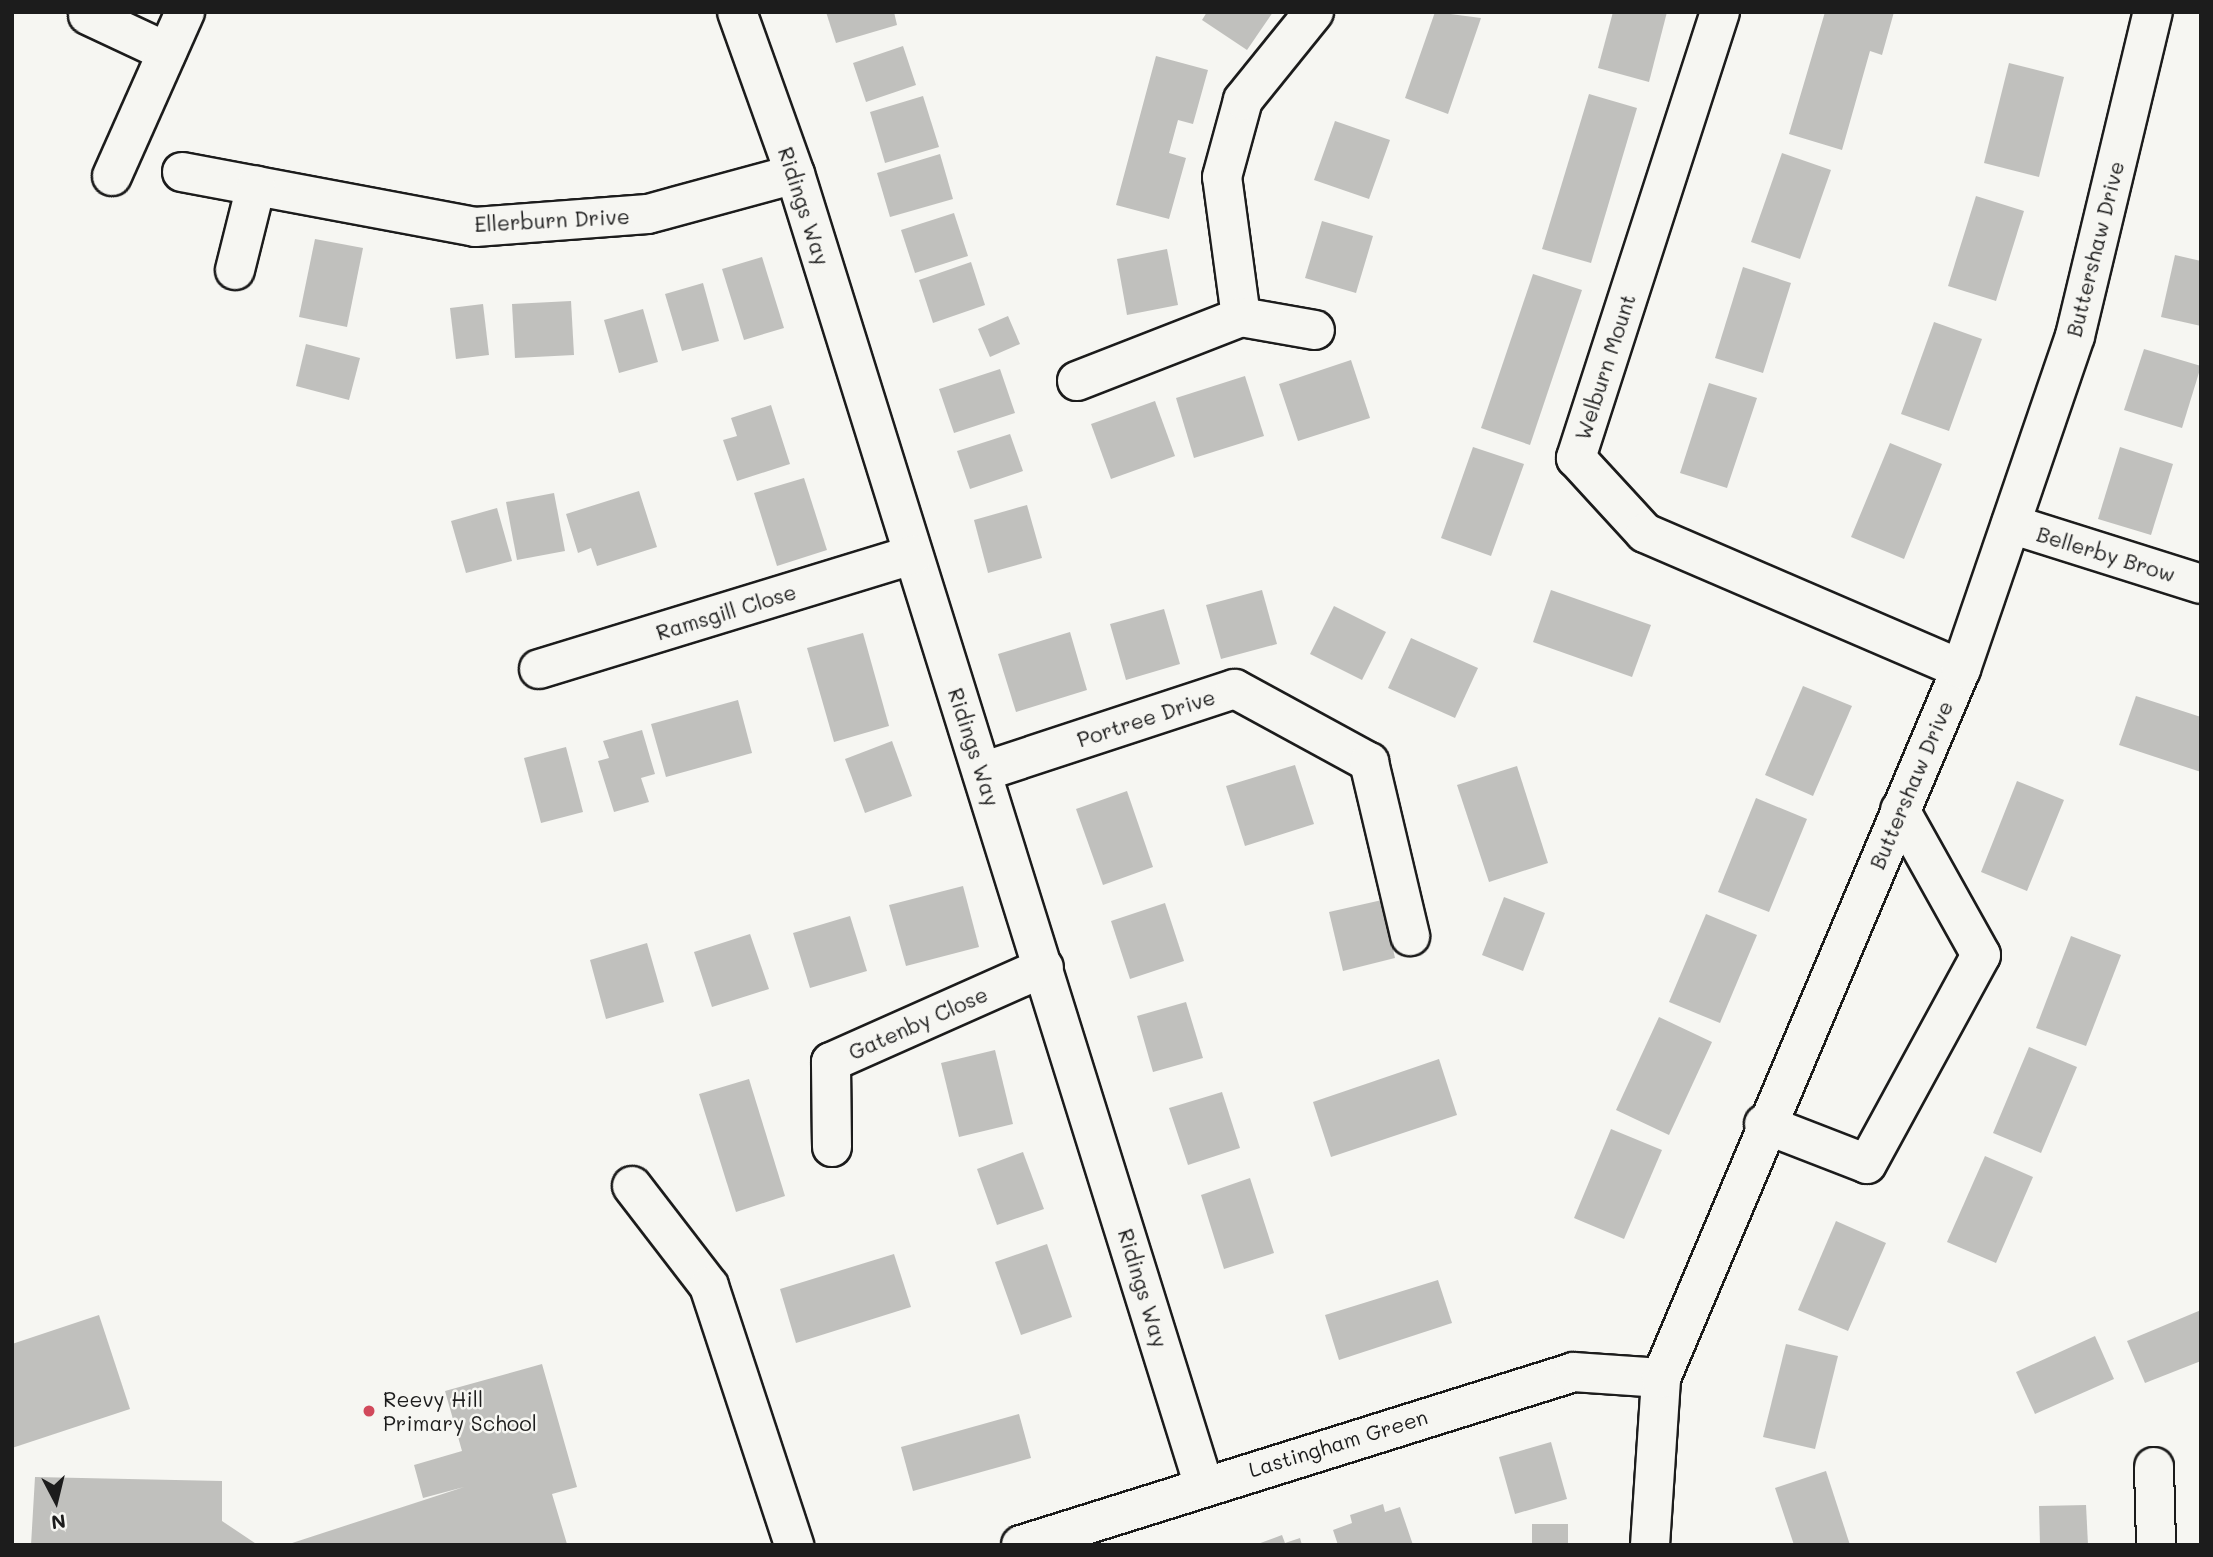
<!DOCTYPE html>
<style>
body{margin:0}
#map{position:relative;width:2213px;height:1557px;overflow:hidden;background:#f6f6f2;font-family:Mali,sans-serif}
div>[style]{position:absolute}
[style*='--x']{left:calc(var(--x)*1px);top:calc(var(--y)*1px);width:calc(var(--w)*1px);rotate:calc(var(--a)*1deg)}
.building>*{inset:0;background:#c0c0bd}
.roads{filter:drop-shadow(2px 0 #1c1c1c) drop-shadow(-2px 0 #1c1c1c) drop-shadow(0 2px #1c1c1c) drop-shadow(0 -2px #1c1c1c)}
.minor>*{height:38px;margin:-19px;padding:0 19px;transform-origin:19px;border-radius:19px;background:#f6f6f2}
.dots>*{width:19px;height:19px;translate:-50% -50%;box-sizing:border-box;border:4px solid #f6f6f2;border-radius:50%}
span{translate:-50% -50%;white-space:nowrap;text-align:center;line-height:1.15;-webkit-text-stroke:5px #f6f6f2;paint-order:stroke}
.street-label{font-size:21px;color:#1c1c1c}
.poi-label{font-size:21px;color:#1c1c1c}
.left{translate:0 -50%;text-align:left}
.frame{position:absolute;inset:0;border:14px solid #1c1c1c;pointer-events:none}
.north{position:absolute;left:21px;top:1466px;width:70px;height:70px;-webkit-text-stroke:5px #f6f6f2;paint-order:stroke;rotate:173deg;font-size:19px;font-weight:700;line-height:28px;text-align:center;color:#1c1c1c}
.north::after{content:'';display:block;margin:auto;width:24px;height:32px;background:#1c1c1c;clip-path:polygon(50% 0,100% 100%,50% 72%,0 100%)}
</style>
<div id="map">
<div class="building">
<div style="clip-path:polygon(826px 12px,894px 12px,897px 25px,836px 43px)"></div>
<div style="clip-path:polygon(1207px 12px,1273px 12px,1247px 50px,1202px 20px)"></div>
<div style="clip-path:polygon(1435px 12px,1481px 18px,1448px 114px,1405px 98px)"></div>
<div style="clip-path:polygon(1613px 12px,1667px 12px,1649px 82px,1598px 68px)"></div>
<div style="clip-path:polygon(1825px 12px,1894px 12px,1882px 55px,1870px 51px,1842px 150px,1789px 134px)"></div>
<div style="clip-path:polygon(903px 46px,916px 85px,866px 102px,853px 63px)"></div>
<div style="clip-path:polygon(1156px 56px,1208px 70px,1193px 124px,1178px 120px,1169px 153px,1186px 158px,1169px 219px,1116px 205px)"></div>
<div style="clip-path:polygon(2009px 63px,2064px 77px,2039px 177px,1984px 163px)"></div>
<div style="clip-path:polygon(1589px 94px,1637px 108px,1591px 263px,1542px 249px)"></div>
<div style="clip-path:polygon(923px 96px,939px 147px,885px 163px,870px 112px)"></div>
<div style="clip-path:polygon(1335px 121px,1390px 140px,1369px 199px,1314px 180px)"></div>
<div style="clip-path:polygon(1782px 153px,1831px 170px,1800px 259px,1751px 242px)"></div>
<div style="clip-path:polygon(940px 154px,953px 199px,890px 217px,877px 173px)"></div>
<div style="clip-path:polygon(1976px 196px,2024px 211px,1996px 301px,1948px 286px)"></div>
<div style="clip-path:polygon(954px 213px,968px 256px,915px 273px,901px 230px)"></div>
<div style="clip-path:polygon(1322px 221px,1373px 236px,1356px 293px,1305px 278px)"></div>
<div style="clip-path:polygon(315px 239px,363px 248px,347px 327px,299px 317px)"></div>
<div style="clip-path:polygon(1167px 249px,1178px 305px,1127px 315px,1117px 259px)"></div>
<div style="clip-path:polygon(2175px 255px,2201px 261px,2201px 326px,2161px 317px)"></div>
<div style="clip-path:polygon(762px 257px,784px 328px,744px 340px,722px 269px)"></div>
<div style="clip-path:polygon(971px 262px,985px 305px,933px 323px,919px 280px)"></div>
<div style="clip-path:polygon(1743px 267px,1791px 283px,1763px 373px,1715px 358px)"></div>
<div style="clip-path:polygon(1533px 274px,1582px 290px,1530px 445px,1481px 428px)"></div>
<div style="clip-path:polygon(703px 283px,719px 341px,682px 351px,665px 294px)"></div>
<div style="clip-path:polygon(571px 301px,574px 355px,515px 358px,512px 304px)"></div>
<div style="clip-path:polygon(483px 304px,489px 355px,456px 359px,450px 308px)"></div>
<div style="clip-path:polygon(643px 309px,658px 362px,619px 373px,604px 320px)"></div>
<div style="clip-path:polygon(1008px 316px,1020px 344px,990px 357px,978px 329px)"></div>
<div style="clip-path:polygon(1934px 322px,1982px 339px,1949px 431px,1901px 414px)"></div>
<div style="clip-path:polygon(306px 344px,360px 358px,349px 400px,296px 386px)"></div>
<div style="clip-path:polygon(2144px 349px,2201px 366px,2182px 428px,2124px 410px)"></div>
<div style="clip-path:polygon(1351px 360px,1370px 418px,1298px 441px,1279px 384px)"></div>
<div style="clip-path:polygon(1000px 369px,1015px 413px,954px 433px,939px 389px)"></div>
<div style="clip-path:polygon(1245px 376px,1264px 436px,1194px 458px,1176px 398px)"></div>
<div style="clip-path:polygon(1709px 383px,1757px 398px,1727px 488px,1680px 473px)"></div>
<div style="clip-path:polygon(1155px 401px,1175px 456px,1111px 479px,1091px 424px)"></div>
<div style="clip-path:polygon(771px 405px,790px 464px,737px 481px,723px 440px,737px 436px,731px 418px)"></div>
<div style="clip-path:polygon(1010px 434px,1023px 471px,970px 489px,957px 451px)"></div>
<div style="clip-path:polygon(1890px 443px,1942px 464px,1904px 559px,1851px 537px)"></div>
<div style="clip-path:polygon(1473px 447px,1524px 464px,1491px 556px,1441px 538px)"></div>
<div style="clip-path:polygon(2120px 447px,2173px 464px,2151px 535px,2098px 519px)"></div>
<div style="clip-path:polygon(804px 478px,827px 550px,777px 566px,754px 493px)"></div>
<div style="clip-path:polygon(639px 491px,657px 547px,597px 566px,591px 548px,578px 553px,566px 514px)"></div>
<div style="clip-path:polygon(554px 493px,565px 551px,517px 560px,506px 502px)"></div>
<div style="clip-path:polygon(1027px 505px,1042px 558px,988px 573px,974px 520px)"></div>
<div style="clip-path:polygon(497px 508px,512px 561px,466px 573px,451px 521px)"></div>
<div style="clip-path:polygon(1262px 590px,1277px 644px,1221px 659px,1206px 605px)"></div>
<div style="clip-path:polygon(1551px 590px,1651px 625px,1632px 677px,1533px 642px)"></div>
<div style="clip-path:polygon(1334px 606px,1386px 632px,1362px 680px,1310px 654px)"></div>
<div style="clip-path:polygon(1164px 609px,1180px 664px,1126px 680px,1110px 624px)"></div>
<div style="clip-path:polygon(1070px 632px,1087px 690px,1016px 712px,998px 654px)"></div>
<div style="clip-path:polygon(863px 633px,889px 726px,834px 742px,807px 648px)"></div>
<div style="clip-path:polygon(1411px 638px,1478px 668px,1455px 718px,1388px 688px)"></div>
<div style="clip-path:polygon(1803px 686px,1852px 706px,1813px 796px,1765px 775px)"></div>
<div style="clip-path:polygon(2136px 696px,2201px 717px,2201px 772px,2119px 745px)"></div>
<div style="clip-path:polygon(738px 700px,752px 753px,666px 777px,651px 724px)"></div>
<div style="clip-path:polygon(642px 730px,655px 774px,641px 778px,649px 802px,614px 812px,598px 761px,609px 758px,603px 741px)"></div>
<div style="clip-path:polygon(892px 741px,912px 796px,865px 813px,845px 759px)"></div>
<div style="clip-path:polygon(566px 747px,583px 812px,541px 823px,524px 758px)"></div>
<div style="clip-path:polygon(1295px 765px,1314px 824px,1245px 846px,1226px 786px)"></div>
<div style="clip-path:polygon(1517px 766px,1548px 863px,1489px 882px,1457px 785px)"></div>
<div style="clip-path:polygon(2017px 781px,2064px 800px,2027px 891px,1981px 872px)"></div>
<div style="clip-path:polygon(1127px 791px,1153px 867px,1103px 885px,1076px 809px)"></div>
<div style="clip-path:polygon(1756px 798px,1807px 819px,1769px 912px,1718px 892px)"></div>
<div style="clip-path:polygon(963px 886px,979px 947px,906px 966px,889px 905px)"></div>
<div style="clip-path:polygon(1504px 897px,1545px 913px,1523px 971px,1482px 955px)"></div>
<div style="clip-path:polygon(1382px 900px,1395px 958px,1343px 971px,1329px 912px)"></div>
<div style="clip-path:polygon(1165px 903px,1184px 961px,1130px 979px,1111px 921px)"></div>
<div style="clip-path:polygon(1706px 914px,1757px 935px,1720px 1023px,1669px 1002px)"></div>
<div style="clip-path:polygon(850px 916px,867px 971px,810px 988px,793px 933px)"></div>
<div style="clip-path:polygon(750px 934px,769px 989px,712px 1007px,694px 952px)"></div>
<div style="clip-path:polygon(2071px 936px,2121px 955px,2086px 1046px,2036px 1028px)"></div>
<div style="clip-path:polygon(647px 943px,664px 1002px,606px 1019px,590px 960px)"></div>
<div style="clip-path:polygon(1186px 1002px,1203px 1058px,1153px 1072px,1137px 1016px)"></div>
<div style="clip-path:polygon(1659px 1017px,1712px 1042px,1669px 1135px,1616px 1110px)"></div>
<div style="clip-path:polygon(2029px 1047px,2077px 1067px,2041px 1153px,1993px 1133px)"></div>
<div style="clip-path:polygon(995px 1050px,1013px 1124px,959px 1137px,941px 1063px)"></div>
<div style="clip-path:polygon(1439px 1059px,1457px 1115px,1331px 1157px,1313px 1102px)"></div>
<div style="clip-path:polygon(749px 1079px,785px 1196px,736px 1212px,699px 1094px)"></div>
<div style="clip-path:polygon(1222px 1092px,1240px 1148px,1188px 1165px,1169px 1108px)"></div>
<div style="clip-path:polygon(1611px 1129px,1662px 1150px,1624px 1239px,1574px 1218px)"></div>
<div style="clip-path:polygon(1023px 1152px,1044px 1209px,997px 1225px,977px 1169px)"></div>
<div style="clip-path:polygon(1985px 1156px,2033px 1177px,1996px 1263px,1947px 1242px)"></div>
<div style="clip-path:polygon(1250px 1178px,1274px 1253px,1224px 1269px,1201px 1195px)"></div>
<div style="clip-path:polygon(1836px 1221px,1886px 1243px,1848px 1331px,1798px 1310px)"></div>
<div style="clip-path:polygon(1047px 1244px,1072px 1317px,1021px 1335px,995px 1262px)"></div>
<div style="clip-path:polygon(894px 1254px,911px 1307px,796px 1343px,780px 1289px)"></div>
<div style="clip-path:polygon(1438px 1280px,1452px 1323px,1339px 1360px,1325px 1315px)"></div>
<div style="clip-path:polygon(2201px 1310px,2201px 1361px,2145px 1383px,2127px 1341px)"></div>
<div style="clip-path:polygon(99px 1315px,130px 1409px,12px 1448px,12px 1344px)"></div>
<div style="clip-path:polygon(2095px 1336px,2114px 1379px,2035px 1414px,2016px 1372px)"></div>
<div style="clip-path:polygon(1786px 1344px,1838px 1356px,1815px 1449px,1763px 1437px)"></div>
<div style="clip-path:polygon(542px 1364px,577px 1487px,552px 1494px,567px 1544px,286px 1545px,464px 1487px,423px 1498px,414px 1465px,462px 1451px,445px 1391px)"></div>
<div style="clip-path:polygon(1019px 1414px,1031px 1458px,913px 1491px,901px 1447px)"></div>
<div style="clip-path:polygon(1551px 1442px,1567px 1499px,1515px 1514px,1499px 1457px)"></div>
<div style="clip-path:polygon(1826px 1471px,1850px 1545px,1794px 1545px,1775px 1488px)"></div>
<div style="clip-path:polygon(35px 1477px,222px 1481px,222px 1521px,258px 1545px,31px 1545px)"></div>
<div style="clip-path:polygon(1383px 1504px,1385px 1512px,1400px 1507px,1413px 1545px,1338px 1545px,1333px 1530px,1352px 1523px,1350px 1515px)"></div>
<div style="clip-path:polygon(2086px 1505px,2088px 1545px,2040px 1545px,2039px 1506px)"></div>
<div style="clip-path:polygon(1532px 1524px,1568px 1524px,1568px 1545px,1532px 1545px)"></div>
<div style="clip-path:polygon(1282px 1535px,1285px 1543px,1300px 1538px,1302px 1545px,1255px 1545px)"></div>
</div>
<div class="roads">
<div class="minor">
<div style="--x:737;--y:12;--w:172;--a:70.3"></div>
<div style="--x:795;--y:174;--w:1371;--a:72.69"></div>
<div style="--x:1720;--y:12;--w:469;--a:107.9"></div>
<div style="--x:1576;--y:458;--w:102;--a:47.4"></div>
<div style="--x:1645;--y:533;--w:344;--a:23.3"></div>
<div style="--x:88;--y:15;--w:87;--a:25.1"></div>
<div style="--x:182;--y:172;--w:298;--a:10.6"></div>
<div style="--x:475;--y:227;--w:173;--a:-4.3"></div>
<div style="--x:648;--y:214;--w:152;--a:-15.2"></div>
<div style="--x:112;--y:176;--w:180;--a:-66"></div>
<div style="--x:235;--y:270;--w:87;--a:-76"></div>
<div style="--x:1241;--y:317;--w:141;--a:-97.7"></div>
<div style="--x:1222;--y:177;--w:80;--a:-74.7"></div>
<div style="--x:1243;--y:100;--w:113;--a:-51.1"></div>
<div style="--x:1077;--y:381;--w:176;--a:-21.3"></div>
<div style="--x:1241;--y:317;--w:75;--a:10"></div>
<div style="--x:2011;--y:524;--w:199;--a:17.5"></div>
<div style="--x:539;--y:669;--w:391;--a:-17"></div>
<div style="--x:982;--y:772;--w:266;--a:-18.2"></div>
<div style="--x:1235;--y:689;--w:153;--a:28.6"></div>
<div style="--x:1369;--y:762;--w:179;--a:76.7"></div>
<div style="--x:1764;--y:1124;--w:110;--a:21.2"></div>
<div style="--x:1867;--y:1164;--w:238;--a:-61.4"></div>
<div style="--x:1981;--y:955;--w:166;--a:-119.2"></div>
<div style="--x:832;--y:1147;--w:85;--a:-90.7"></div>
<div style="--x:831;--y:1062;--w:233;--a:-24"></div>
<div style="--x:632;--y:1186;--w:126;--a:52.4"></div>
<div style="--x:709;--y:1286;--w:273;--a:71.8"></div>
<div style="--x:2154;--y:1467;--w:78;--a:88.5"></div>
<div style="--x:1021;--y:1545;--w:579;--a:-17.37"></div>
<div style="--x:1574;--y:1372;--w:87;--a:3.9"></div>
<div style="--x:1650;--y:1545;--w:167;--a:-86.2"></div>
<div style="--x:1661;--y:1378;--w:770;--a:-67.07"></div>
<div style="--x:1961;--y:669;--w:352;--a:-71.1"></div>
<div style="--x:2075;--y:336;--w:333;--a:-76.5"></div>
</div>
</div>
<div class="dots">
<div style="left:369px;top:1411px;background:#d1495b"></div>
</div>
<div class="street-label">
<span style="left:804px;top:206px;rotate:72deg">Ridings Way</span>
<span style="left:552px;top:220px;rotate:-3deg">Ellerburn Drive</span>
<span style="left:2095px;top:249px;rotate:-76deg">Buttershaw Drive</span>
<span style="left:1605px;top:367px;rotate:-72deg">Welburn Mount</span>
<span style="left:2106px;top:554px;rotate:17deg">Bellerby Brow</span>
<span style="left:726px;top:612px;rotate:-17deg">Ramsgill Close</span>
<span style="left:1146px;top:718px;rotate:-18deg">Portree Drive</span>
<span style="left:974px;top:747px;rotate:72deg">Ridings Way</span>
<span style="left:1911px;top:785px;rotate:-67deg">Buttershaw Drive</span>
<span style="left:918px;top:1023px;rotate:-24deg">Gatenby Close</span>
<span style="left:1143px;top:1288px;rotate:73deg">Ridings Way</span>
<span style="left:1338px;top:1443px;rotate:-17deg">Lastingham Green</span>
</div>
<div class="poi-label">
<span class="left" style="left:383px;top:1411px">Reevy Hill<br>Primary School</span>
</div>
<div class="frame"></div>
<div class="north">N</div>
</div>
